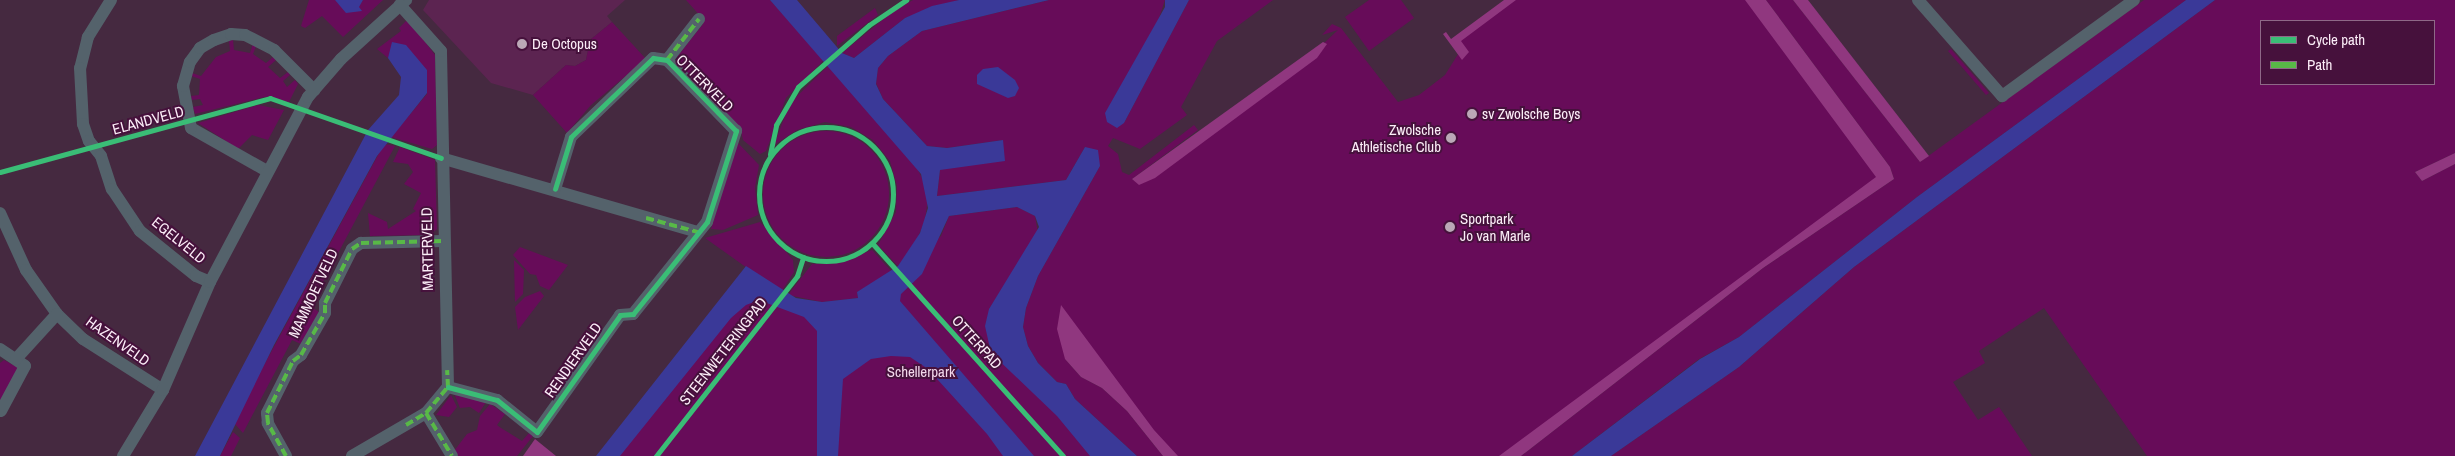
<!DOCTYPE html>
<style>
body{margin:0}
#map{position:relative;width:2455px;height:456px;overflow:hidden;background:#452940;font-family:"Archivo Narrow",sans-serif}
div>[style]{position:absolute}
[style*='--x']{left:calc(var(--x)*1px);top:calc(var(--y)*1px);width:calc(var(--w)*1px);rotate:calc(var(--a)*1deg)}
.built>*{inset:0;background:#5c2451}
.green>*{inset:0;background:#670c59}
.round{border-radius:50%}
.forest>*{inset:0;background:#90377f}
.water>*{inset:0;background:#3a3998}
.minor>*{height:12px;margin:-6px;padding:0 6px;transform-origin:6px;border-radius:6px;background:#54626b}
.quiet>*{height:4px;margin-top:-2px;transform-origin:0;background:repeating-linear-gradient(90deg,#58b947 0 8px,transparent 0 12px)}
.cycleway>*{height:5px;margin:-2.5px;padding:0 2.5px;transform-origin:2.5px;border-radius:2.5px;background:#3abd76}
.cycleway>.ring{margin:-2.5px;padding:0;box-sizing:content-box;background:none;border:5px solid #3abd76;border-radius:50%}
.dots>*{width:14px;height:14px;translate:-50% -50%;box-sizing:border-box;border:2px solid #46113c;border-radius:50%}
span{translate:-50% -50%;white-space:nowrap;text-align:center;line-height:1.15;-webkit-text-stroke:4px #46113c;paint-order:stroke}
.poi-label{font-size:15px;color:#fbedf7}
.left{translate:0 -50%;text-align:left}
.right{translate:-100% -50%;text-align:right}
.street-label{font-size:15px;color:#fbedf7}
.park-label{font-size:15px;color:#f3d9ec}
.legend{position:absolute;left:2260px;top:20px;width:175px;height:65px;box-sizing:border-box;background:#46113c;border:1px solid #8e6987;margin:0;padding:6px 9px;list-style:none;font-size:15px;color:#fbedf7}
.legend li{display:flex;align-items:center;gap:10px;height:25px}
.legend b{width:25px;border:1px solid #8e6987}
</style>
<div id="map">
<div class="built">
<div style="clip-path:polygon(429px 0,625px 0,607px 16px,612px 22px,590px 40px,586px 60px,575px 66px,566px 65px,533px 95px,491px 83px,423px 10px)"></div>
</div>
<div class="green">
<div style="clip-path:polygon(309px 0,335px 0,358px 7px,363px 0,383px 0,343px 37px,322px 16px,305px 28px,301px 26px)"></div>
<div style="clip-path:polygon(686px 0,770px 0,824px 60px,786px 98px,766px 151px,760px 154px,743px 140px,741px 131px,678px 65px,677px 57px,703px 24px,702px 18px)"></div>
<div style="clip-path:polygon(913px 0,959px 0,905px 18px,854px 58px,842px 53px,891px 13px)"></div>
<div style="clip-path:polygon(1049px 0,1165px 0,1124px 123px,1189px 0,1273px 0,1217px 41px,1181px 107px,1187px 115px,1140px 149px,1113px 138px,1108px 146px,1118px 154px,1122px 172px,1129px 175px,1194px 125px,1198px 130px,1132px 179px,1135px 181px,1323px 44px,1338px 30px,1322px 35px,1332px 24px,1341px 28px,1398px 102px,1419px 95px,1445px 75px,1460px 51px,1454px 42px,1511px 0,1753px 0,1885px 177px,1504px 456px,1170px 456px,1126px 405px,1065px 359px,1081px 377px,1102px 388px,1127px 411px,1163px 456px,1137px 456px,1075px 399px,1066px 384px,1057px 382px,1038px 363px,1028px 346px,1023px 327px,1026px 308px,1038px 276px,1100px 166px,1085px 147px,1066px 180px,937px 196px,940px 170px,1003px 140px,947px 148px,927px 146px,883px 99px,876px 83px,878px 68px,888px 56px,922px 31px)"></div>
<div style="clip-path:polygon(1369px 0,1401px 0,1414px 18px,1369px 51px,1345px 17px)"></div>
<div style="clip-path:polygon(1766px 0,1793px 0,1920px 162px,2144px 0,2186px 0,1917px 197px,1739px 337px,1699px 359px,1572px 456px,1521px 456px,1763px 268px,1894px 179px,1890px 167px)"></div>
<div style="clip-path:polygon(evenodd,2215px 0,2455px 0,2455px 153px,2415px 172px,2422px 181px,2455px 164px,2455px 456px,2147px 456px,2044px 308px,1979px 351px,1985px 363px,1953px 382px,1978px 420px,1999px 407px,2032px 456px,1611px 456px,1739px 367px,1854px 267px,2215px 0,2261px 21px,2434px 21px,2434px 84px,2261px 84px,2261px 21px)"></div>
<div style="clip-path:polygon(875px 8px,878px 15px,837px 46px,837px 36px)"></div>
<div style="clip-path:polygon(408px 19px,435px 55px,437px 145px,432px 149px,391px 137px,427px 94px,427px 70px,392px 50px,388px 58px,377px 49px,401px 31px,399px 28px)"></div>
<div style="clip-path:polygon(612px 22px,646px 59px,591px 105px,567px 133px,533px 95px,566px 65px,575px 66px,586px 60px,590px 40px)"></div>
<div style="clip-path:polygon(233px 40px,234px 50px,250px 53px,253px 43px,257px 44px,253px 54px,266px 63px,273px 57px,276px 60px,268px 67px,280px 78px,288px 72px,290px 75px,283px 81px,287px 87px,295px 80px,298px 84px,289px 102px,264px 97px,195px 114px,193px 107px,203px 105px,200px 99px,192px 100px,191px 96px,199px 95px,200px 79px,191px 76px,192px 73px,201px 76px,216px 57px,230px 51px,229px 41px)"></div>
<div style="clip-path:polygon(1951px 49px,1989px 93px,1986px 95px,1948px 51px)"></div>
<div style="clip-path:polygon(829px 65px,916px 166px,924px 182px,928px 198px,925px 220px,913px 249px,898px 266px,878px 245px,896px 212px,897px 186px,890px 161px,873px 140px,851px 127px,825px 122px,797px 130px,774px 145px,790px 103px)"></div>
<div style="clip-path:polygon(258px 105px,284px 110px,268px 140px,252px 135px,238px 149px,198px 123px)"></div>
<div class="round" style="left:763px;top:131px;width:126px;height:126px"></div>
<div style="clip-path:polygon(738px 143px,759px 165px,755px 188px,758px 215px,723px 230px,711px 229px)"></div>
<div style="clip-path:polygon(384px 144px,395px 146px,310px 306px,319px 312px,301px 344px,292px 340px,243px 433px,235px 424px,244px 402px)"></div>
<div style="clip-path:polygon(400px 147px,435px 160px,437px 229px,430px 235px,370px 236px,368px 213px,387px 222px,388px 229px,416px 211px,413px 209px,421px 193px,404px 184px,413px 172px,408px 164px,393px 162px)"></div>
<div style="clip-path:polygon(1017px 207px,1035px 216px,1038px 233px,989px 309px,1117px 456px,609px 456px,746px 283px,831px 325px,941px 236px,949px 216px)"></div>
<div style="clip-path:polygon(760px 222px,793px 260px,794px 272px,781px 292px,705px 238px)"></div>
<div style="clip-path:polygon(520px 247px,568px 265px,549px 290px,540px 286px,536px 275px,530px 274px,513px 255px)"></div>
<div style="clip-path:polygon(872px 250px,892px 272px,857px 292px,858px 298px,822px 302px,788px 295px,812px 264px,839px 263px)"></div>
<div style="clip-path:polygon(514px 260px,524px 270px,523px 294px,515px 302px)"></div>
<div style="clip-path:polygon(540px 291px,544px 296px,518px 330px,515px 307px,525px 297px)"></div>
<div style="clip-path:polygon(4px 360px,19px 368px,0 403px,0 363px)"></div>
<div style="clip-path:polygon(454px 393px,486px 402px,479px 413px,470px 407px,460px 408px)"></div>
<div style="clip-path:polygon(451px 395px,457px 407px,449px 417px,436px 415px)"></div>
<div style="clip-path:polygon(490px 404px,505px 414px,497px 425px,501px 428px,522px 441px,529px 433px,533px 436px,517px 456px,458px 456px,454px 451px,467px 434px,477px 430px,480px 416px)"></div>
<div style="clip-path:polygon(233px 432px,240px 438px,231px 456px,220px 456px)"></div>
</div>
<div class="forest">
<div style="clip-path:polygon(1504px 0,1516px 0,1461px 41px,1469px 52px,1462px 60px,1443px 34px,1446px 32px,1451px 39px)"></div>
<div style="clip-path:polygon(1745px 0,1766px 0,1890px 167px,1894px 179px,1763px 268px,1521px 456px,1499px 456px,1876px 177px)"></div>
<div style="clip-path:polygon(1793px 0,1808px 0,1929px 156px,1920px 162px)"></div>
<div style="clip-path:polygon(1323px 42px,1327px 44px,1317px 58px,1155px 178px,1139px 185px,1132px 179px)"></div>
<div style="clip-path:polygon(2455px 153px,2455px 164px,2422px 181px,2415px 172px)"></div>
<div style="clip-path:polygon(1061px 305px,1154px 430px,1178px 456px,1163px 456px,1127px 411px,1102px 388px,1081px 377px,1065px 359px,1057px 329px)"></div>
<div style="clip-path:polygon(535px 439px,556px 456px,523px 456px)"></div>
</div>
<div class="water">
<div style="clip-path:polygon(335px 0,363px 0,359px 7px,362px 11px,346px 13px)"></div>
<div style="clip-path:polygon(770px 0,797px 0,842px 53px,854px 58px,905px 18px,932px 6px,959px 0,1049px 0,922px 31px,888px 56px,878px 68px,876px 84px,883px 99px,927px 146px,947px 148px,1003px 140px,1005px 161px,940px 170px,937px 196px,1066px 180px,1085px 147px,1098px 150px,1100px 166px,1038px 276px,1026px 308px,1023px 327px,1028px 346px,1038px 363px,1057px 382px,1066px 384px,1075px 399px,1137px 456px,1090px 456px,1057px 416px,991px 353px,985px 326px,989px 309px,1039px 227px,1035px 216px,1017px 207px,949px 216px,922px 274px,901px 294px,900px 301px,1034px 456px,1003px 456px,987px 434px,928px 369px,910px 357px,891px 356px,871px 359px,843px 379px,838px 456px,817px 456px,817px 331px,804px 317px,759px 300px,746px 305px,731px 318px,620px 456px,596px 456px,746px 266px,796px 298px,822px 302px,858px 298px,857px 292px,898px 266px,920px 233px,928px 208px,921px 174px)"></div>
<div style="clip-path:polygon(1165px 0,1189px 0,1124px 123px,1117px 128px,1107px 122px,1105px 113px,1165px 7px)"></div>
<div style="clip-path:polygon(2186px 0,2215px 0,1854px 267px,1739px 367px,1611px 456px,1572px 456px,1700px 359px,1739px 337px,1917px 197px)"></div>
<div style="clip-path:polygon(392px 42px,406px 45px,427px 70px,427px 93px,377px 156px,274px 345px,220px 456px,195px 456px,368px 130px,399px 95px,401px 77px,388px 58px)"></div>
<div style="clip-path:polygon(998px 67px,1015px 80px,1019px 88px,1015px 96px,1008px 98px,977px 84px,977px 75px,983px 69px)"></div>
</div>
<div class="minor">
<div style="--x:111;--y:0;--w:44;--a:121.9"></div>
<div style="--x:88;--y:37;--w:32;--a:104"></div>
<div style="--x:80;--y:68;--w:56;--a:86.9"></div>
<div style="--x:83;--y:124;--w:18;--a:71"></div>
<div style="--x:89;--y:141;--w:19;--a:51"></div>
<div style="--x:101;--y:156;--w:35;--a:72"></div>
<div style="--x:112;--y:189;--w:50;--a:56.3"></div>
<div style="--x:140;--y:231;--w:72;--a:38.8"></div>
<div style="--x:196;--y:276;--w:15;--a:23"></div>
<div style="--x:1918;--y:0;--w:128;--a:48.8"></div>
<div style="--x:2002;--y:96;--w:163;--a:-36"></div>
<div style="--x:667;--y:60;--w:52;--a:-52"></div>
<div style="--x:441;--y:158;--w:267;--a:16.1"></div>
<div style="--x:267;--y:171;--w:87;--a:-150.5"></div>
<div style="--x:191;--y:128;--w:43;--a:-100.8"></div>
<div style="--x:183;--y:86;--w:25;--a:-74"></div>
<div style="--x:190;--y:62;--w:17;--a:-54"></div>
<div style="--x:200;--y:48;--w:16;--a:-30"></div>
<div style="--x:214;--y:40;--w:18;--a:-19"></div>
<div style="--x:231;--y:34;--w:14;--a:4"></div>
<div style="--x:245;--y:35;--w:33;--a:27"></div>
<div style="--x:274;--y:50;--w:57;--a:45"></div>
<div style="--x:0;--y:213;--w:63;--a:65.5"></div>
<div style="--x:26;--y:270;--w:54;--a:54.8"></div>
<div style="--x:57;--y:314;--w:36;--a:44"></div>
<div style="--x:83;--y:339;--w:95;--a:32.5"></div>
<div style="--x:0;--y:349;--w:30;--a:34"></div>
<div style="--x:25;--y:366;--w:51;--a:118.1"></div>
<div style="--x:16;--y:359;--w:61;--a:-47.7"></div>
<div style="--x:448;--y:387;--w:51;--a:14.9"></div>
<div style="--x:497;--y:400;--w:51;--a:38.7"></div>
<div style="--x:537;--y:432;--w:143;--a:-54.6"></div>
<div style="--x:620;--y:315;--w:13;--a:-4"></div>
<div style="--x:633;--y:314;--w:118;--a:-51.2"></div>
<div style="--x:707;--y:222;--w:96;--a:-72.3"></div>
<div style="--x:736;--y:131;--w:99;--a:-134.2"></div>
<div style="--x:667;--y:60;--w:14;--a:-172"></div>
<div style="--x:653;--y:58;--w:114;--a:136.1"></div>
<div style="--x:571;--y:137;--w:54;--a:107.1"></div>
<div style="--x:426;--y:413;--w:50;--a:58.8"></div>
<div style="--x:123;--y:456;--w:77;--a:-58.8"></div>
<div style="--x:163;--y:390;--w:118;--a:-66.5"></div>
<div style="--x:210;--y:282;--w:209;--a:-62.1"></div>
<div style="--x:308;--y:97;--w:50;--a:-49"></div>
<div style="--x:341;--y:59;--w:88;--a:-42.2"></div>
<div style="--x:286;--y:456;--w:38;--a:-119"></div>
<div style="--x:268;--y:423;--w:10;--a:-96"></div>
<div style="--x:267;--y:413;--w:58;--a:-63.4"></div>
<div style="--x:293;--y:361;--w:10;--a:-37"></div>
<div style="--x:301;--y:355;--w:48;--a:-60.3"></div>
<div style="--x:325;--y:313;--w:10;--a:-90"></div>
<div style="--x:325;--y:303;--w:60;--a:-63.4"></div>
<div style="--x:352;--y:249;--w:11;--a:-34"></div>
<div style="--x:361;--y:243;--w:82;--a:-1.4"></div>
<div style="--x:352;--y:456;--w:86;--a:-30.2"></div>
<div style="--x:426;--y:413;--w:34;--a:-50"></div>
<div style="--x:448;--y:387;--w:336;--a:-91.2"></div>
<div style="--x:441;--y:51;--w:62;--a:-131.7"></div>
</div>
<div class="quiet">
<div style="--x:667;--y:60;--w:52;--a:-52"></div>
<div style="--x:646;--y:218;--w:54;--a:15.1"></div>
<div style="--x:426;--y:413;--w:50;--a:58.8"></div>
<div style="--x:406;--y:425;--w:23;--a:-31"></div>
<div style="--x:426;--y:413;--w:34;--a:-50"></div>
<div style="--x:448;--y:387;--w:17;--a:-93"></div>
<div style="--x:286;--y:456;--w:38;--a:-119"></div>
<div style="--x:268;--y:423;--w:10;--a:-96"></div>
<div style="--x:267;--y:413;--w:58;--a:-63.4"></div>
<div style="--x:293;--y:361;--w:10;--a:-37"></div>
<div style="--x:301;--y:355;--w:48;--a:-60.3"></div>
<div style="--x:325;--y:313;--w:10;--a:-90"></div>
<div style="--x:325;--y:303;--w:60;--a:-63.4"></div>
<div style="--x:352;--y:249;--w:11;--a:-34"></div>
<div style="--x:361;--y:243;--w:82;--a:-1.4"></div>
</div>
<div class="cycleway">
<div class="ring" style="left:759px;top:127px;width:129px;height:129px"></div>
<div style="--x:770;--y:154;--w:30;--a:-78"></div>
<div style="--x:776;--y:125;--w:44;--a:-59.9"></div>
<div style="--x:798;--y:87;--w:94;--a:-41.1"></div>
<div style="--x:869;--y:25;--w:45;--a:-34"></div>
<div style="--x:0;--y:172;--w:280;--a:-15.3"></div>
<div style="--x:270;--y:98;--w:181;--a:19.3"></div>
<div style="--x:872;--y:243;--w:286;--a:48.1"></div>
<div style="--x:448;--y:387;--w:51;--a:14.9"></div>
<div style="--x:497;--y:400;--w:51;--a:38.7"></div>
<div style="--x:537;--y:432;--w:143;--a:-54.6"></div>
<div style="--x:620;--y:315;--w:13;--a:-4"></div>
<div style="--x:633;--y:314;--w:118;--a:-51.2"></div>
<div style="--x:707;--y:222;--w:96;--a:-72.3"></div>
<div style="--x:736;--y:131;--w:99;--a:-134.2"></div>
<div style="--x:667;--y:60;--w:14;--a:-172"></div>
<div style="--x:653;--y:58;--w:114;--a:136.1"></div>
<div style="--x:571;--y:137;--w:54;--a:107.1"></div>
<div style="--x:656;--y:456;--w:229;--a:-51.9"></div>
<div style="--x:797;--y:276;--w:20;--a:-72"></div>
</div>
<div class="dots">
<div style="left:522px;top:44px;background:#bba8b7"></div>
<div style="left:1472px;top:114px;background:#bba8b7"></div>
<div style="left:1451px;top:138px;background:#bba8b7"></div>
<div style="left:1450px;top:227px;background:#bba8b7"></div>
</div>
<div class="poi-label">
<span class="left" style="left:532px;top:44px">De Octopus</span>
<span class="left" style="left:1482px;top:114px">sv Zwolsche Boys</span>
<span class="right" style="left:1441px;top:138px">Zwolsche<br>Athletische Club</span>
<span class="left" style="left:1460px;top:227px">Sportpark<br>Jo van Marle</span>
</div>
<div class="street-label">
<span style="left:705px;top:83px;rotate:45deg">OTTERVELD</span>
<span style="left:148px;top:120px;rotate:-15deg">ELANDVELD</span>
<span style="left:179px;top:240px;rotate:39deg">EGELVELD</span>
<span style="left:427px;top:249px;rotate:-91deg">MARTERVELD</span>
<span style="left:313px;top:293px;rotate:-65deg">MAMMOETVELD</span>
<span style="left:118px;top:341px;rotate:35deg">HAZENVELD</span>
<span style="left:977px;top:342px;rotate:48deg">OTTERPAD</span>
<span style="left:723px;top:351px;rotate:-52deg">STEENWETERINGPAD</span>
<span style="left:573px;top:360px;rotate:-55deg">RENDIERVELD</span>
</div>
<div class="park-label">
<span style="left:921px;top:372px">Schellerpark</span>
</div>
<ul class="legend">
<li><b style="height:6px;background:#3abd76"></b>Cycle path</li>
<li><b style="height:6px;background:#58b947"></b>Path</li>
</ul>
</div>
